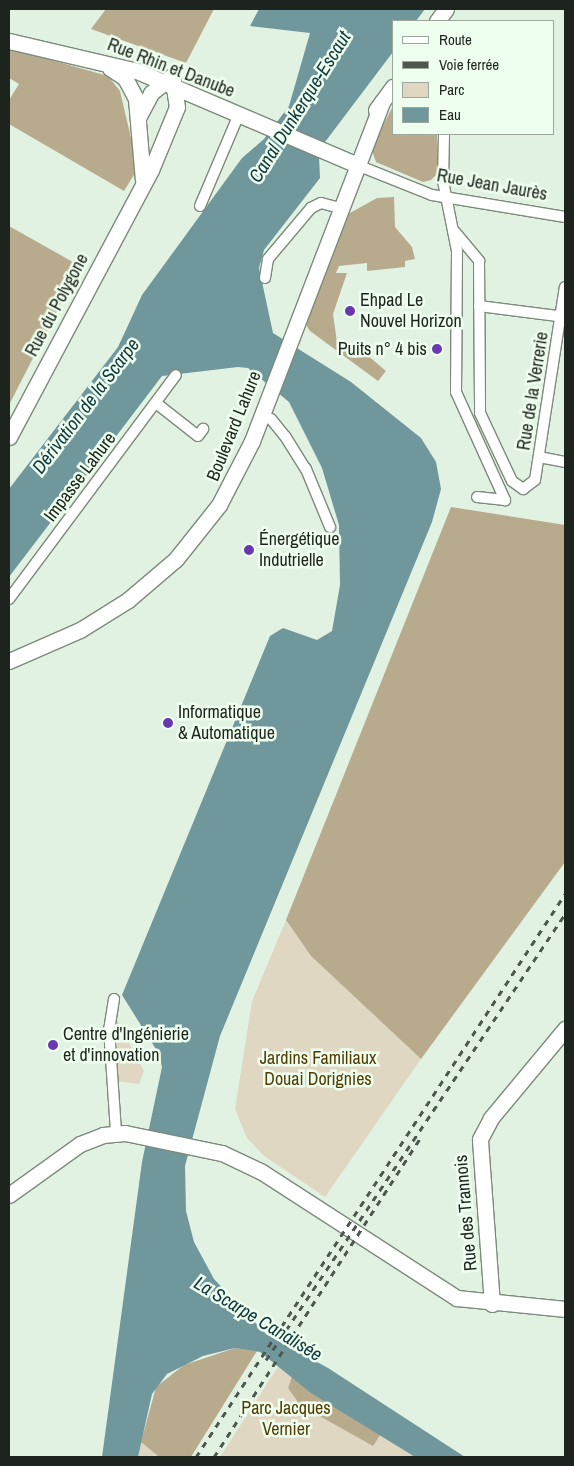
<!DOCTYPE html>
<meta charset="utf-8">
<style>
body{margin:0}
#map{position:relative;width:574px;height:1466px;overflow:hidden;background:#e2f2e2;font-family:"Archivo Narrow",sans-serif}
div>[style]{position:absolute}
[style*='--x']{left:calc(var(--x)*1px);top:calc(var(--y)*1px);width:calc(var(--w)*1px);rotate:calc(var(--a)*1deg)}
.green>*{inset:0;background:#e0d7c3}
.forest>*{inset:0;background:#b8aa8d}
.water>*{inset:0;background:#70979c}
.roads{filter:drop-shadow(1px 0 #7b8a7b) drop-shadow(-1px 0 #7b8a7b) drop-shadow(0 1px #7b8a7b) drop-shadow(0 -1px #7b8a7b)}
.street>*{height:10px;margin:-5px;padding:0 5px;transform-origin:5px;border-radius:5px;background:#fff}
.secondary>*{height:15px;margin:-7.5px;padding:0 7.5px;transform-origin:7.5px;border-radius:7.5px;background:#fff}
.rail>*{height:3px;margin-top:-1.5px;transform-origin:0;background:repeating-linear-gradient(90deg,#4e574e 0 6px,transparent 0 12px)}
.dots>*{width:14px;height:14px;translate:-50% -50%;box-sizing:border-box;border:2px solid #efffef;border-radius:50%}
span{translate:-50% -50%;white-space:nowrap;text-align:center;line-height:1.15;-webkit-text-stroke:5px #efffef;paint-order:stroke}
.street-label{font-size:18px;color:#1d231d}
.poi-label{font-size:18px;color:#1d231d}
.left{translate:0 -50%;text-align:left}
.right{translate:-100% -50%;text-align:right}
.park-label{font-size:18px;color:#513c04}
.water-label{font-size:19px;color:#11393d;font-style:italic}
.frame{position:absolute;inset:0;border:10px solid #1d231d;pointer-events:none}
.legend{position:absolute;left:392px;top:20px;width:162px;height:115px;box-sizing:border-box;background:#efffef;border:1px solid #9ba79b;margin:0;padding:6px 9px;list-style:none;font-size:15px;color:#1d231d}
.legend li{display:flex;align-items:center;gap:10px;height:25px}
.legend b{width:25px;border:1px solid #9ba79b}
</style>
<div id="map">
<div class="green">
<div style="clip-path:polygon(286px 920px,311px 956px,421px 1059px,325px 1197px,264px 1156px,247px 1138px,235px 1109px,252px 1001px)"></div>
<div style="clip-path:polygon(117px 1020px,144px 1071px,139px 1084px,116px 1081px)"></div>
<div style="clip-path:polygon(279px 1365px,312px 1393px,415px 1457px,220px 1457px)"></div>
<div style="clip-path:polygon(141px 1442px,159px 1457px,138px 1457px)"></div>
</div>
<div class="forest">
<div style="clip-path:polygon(106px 9px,214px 9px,186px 63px,91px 29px)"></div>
<div style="clip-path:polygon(9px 48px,108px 76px,120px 91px,138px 168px,124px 191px,9px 124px,9px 100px,19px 84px,9px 78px)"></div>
<div style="clip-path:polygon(393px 106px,393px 134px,437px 134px,437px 174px,431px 180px,423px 182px,376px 162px,371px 148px)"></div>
<div style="clip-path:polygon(394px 197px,395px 227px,412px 247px,415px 259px,405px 261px,405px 267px,367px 271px,367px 263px,339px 266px,336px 273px,347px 273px,333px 314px,337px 342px,353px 343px,386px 371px,378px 381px,310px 331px,303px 320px,341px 218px,377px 198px)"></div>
<div style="clip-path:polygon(9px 226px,80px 266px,9px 405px)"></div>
<div style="clip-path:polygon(451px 507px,565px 525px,565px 862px,421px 1059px,311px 956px,286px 920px)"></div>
<div style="clip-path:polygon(235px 1348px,257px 1351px,191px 1457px,159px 1457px,141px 1442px,156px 1387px,184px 1365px)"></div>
<div style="clip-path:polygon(293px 1374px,312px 1393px,380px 1435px,373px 1446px,300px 1405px,288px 1388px)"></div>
</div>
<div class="water">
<div style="clip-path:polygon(259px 9px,425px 9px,416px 21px,393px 21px,393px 52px,325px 142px,319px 156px,320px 178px,264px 250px,259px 268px,273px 333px,351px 382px,421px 438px,436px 462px,441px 489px,432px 522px,220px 1036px,185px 1166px,186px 1211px,194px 1242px,214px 1279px,266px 1334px,328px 1368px,465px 1457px,415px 1457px,311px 1393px,260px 1352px,235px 1348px,203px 1356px,167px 1374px,152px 1394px,138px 1457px,102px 1457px,142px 1162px,162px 1067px,159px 1054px,122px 995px,270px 636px,283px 628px,317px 640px,332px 631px,340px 585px,339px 525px,322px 468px,289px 402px,248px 368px,238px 367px,162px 376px,9px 577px,9px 489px,118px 347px,142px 295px,242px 158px,264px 139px,289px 106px,310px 33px,250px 26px)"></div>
</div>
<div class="roads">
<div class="street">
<div style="--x:444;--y:134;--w:47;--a:91.2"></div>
<div style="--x:443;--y:181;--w:71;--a:78.7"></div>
<div style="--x:457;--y:251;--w:141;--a:90.4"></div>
<div style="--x:456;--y:392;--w:119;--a:65.6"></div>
<div style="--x:505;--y:500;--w:28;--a:-174"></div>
<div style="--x:357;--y:165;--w:81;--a:21.8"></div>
<div style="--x:432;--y:195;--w:135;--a:9.4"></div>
<div style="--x:200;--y:206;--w:100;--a:-67"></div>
<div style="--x:455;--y:232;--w:38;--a:50"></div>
<div style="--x:479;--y:261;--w:152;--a:89.6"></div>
<div style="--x:480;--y:413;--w:75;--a:64.8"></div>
<div style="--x:512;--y:481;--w:14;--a:36"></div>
<div style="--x:523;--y:489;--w:15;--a:-37"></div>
<div style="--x:535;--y:480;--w:195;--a:-81.2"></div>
<div style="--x:265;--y:278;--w:19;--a:-81"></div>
<div style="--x:268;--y:259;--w:67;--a:-49.9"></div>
<div style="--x:311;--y:208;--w:11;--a:-27"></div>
<div style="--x:321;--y:203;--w:20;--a:15"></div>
<div style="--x:479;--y:306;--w:87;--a:7.3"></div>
<div style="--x:156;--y:403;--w:53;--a:38.2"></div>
<div style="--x:198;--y:436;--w:9;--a:-54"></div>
<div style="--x:261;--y:416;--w:10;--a:17"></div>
<div style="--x:271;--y:419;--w:22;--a:51"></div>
<div style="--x:285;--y:436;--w:39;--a:58"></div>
<div style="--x:306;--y:469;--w:63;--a:67.5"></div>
<div style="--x:539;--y:457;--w:26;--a:11"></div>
<div style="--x:9;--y:599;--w:279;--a:-53.3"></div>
<div style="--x:114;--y:999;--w:30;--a:99"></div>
<div style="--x:109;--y:1029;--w:104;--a:86.1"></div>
</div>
<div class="secondary">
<div style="--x:437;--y:21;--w:15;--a:-53"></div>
<div style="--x:9;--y:41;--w:131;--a:13.2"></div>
<div style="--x:137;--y:71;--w:239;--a:23.1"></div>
<div style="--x:110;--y:68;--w:18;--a:34"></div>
<div style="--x:125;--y:78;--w:24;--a:62"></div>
<div style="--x:136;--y:99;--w:81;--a:85.1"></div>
<div style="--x:376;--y:110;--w:29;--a:-54"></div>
<div style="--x:139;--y:116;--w:26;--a:-62"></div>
<div style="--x:151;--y:93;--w:26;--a:-39"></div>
<div style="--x:9;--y:437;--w:302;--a:-62"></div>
<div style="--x:151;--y:170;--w:68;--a:-67.6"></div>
<div style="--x:177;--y:107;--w:31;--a:-99"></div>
<div style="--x:9;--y:661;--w:77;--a:-23.6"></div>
<div style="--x:80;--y:630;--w:57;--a:-32"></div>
<div style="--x:128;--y:600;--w:63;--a:-40.5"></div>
<div style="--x:176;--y:559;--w:69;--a:-51.5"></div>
<div style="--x:219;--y:505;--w:72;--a:-62.7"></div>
<div style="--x:252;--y:441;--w:363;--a:-69"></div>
<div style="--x:9;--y:1195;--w:87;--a:-35.7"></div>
<div style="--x:80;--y:1144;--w:25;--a:-21"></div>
<div style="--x:103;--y:1135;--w:22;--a:-5"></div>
<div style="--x:125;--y:1133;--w:99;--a:11.7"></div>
<div style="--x:222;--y:1153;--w:44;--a:25.4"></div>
<div style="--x:262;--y:1172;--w:232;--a:32.9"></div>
<div style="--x:457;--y:1298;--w:109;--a:5.8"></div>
<div style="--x:492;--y:1304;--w:165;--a:-94.2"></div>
<div style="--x:480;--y:1139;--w:24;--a:-62"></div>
<div style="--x:491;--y:1118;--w:116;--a:-50.3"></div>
</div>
</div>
<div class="rail">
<div style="--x:266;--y:1360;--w:537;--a:-56.16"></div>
<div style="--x:196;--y:1457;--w:673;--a:-56.76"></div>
<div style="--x:214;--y:1457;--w:381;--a:-57.1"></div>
</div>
<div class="dots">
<div style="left:350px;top:311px;background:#6738b0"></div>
<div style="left:437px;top:349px;background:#6738b0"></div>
<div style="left:249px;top:550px;background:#6738b0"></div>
<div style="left:168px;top:723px;background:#6738b0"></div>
<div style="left:53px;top:1045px;background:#6738b0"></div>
</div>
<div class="street-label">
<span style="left:171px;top:68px;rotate:21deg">Rue Rhin et Danube</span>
<span style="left:492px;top:185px;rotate:10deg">Rue Jean Jaurès</span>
<span style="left:57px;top:305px;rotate:-62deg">Rue du Polygone</span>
<span style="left:533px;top:391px;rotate:-81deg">Rue de la Verrerie</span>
<span style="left:234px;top:426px;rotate:-68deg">Boulevard Lahure</span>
<span style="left:80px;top:477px;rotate:-53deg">Impasse Lahure</span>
<span style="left:466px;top:1213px;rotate:-95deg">Rue des Trannois</span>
</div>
<div class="poi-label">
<span class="left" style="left:360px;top:311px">Ehpad Le<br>Nouvel Horizon</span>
<span class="right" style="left:427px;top:349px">Puits n° 4 bis</span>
<span class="left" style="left:259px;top:550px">Énergétique<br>Indutrielle</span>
<span class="left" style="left:178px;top:723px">Informatique<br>&amp; Automatique</span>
<span class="left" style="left:63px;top:1045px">Centre d'Ingénierie<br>et d'innovation</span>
</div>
<div class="park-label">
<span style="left:318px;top:1069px">Jardins Familiaux<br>Douai Dorignies</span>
<span style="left:286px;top:1419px">Parc Jacques<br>Vernier</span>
</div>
<div class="water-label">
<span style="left:300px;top:107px;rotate:-58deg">Canal Dunkerque-Escaut</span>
<span style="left:86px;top:406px;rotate:-53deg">Dérivation de la Scarpe</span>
<span style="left:258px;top:1319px;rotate:31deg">La Scarpe Canalisée</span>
</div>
<div class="frame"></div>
<ul class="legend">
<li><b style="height:6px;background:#fff"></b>Route</li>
<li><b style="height:6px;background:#4e574e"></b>Voie ferrée</li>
<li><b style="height:14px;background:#e0d7c3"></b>Parc</li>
<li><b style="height:14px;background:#70979c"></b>Eau</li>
</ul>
</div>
